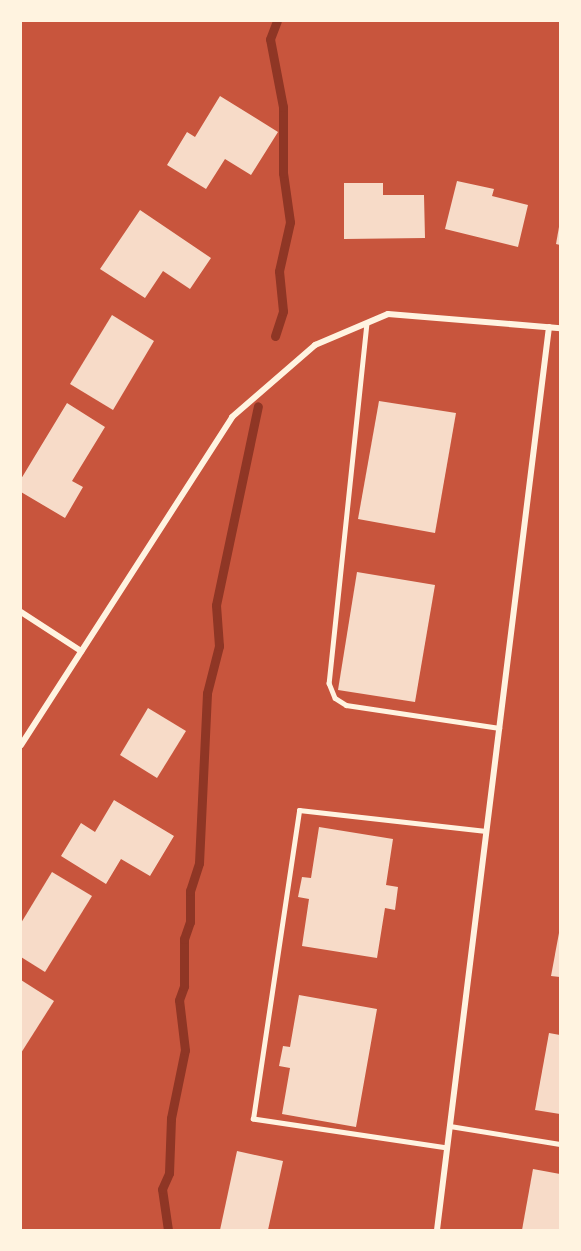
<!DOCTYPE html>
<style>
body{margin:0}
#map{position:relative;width:581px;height:1251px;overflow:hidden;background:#c8553d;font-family:Jost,sans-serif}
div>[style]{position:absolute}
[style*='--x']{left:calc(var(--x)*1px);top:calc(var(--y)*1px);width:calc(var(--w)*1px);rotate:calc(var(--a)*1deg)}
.stream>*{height:9px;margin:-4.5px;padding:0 4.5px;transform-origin:4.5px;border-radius:4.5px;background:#8f3625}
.building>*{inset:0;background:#f7dbc8}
.service>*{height:4.5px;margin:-2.25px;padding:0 2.25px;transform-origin:2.25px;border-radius:2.25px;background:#fff3e0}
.minor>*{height:6px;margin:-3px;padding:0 3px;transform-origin:3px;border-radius:3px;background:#fff3e0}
span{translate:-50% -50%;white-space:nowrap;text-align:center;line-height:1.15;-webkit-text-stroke:6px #fff3e0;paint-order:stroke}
.frame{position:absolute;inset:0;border:22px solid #fff3e0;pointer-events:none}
</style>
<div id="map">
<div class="stream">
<div style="--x:275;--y:336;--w:26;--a:-72"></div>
<div style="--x:283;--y:311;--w:40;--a:-95.7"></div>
<div style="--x:279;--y:271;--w:50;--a:-77.3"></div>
<div style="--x:290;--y:222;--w:49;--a:-98.1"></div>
<div style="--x:283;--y:173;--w:66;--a:-90"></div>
<div style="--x:283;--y:107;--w:69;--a:-100.8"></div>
<div style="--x:270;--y:39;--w:19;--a:-69"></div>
<div style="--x:168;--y:1230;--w:41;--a:-98.3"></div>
<div style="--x:162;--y:1189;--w:17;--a:-66"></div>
<div style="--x:169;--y:1173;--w:55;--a:-87.9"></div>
<div style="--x:171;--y:1118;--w:69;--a:-78.4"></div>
<div style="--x:185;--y:1050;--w:50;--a:-96.8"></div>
<div style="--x:179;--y:1000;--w:15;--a:-70"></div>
<div style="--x:184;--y:986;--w:47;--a:-90"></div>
<div style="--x:184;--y:939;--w:18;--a:-71"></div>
<div style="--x:190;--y:922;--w:31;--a:-90"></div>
<div style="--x:190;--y:891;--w:29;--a:-72"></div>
<div style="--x:199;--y:863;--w:170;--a:-87.3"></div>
<div style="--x:207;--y:693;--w:49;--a:-75.7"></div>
<div style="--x:219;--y:646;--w:41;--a:-94.2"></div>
<div style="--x:216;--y:605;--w:203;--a:-78.1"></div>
</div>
<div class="building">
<div style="clip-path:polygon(220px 96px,278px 132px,251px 175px,225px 159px,206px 189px,167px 165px,187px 132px,195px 137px)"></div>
<div style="clip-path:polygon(457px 181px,494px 189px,492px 196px,528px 205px,518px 247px,445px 229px)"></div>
<div style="clip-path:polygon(344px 183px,383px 183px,383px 195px,424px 195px,425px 238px,344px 239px)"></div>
<div style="clip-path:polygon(140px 210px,211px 258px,190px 289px,163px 271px,145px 298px,100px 269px)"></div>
<div style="clip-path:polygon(559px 227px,560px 227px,560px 245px,556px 244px)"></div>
<div style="clip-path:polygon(112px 315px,154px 341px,113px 410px,70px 384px)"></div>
<div style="clip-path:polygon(379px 401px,456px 413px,435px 533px,358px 519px)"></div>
<div style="clip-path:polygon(67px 403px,105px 427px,72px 481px,83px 487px,65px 518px,21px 492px,21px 479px)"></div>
<div style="clip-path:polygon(357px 572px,435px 585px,415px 702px,338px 690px)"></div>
<div style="clip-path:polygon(148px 708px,186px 731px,157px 778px,120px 755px)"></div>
<div style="clip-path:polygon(114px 800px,174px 836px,150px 876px,121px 859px,106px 884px,61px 856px,81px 823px,95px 832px)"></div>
<div style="clip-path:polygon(319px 827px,393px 839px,386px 885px,398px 887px,395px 910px,385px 908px,377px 958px,302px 946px,309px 899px,298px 897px,302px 877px,311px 878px)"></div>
<div style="clip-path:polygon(52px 872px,92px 896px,45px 972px,21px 957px,21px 923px)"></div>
<div style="clip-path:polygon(559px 933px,560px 933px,560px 977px,551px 976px)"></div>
<div style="clip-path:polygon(21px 980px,54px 1001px,21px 1053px)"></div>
<div style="clip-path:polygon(299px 995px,377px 1009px,356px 1127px,282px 1114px,290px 1068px,279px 1066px,283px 1046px,290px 1047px)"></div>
<div style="clip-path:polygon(549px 1033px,560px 1035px,560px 1114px,535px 1110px)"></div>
<div style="clip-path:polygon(237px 1151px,283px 1161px,268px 1230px,220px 1230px)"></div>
<div style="clip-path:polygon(533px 1169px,560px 1174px,560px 1230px,522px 1230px)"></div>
</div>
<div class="service">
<div style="--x:367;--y:323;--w:362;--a:96"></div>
<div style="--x:329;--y:683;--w:16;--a:68"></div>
<div style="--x:335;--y:698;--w:13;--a:32"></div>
<div style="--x:346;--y:705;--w:155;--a:8.5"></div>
<div style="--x:450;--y:1126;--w:111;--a:9.3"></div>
<div style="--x:447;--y:1148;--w:196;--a:-171.5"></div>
<div style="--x:253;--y:1119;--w:312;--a:-81.5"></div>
<div style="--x:299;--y:810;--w:188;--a:6.4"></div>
</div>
<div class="minor">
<div style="--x:21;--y:612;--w:72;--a:33"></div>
<div style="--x:21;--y:745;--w:390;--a:-57.2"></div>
<div style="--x:232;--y:417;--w:110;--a:-40.9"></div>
<div style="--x:315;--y:345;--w:79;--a:-23"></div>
<div style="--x:388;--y:314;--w:173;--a:4.7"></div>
<div style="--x:437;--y:1230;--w:910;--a:-82.93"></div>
</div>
<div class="frame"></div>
</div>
